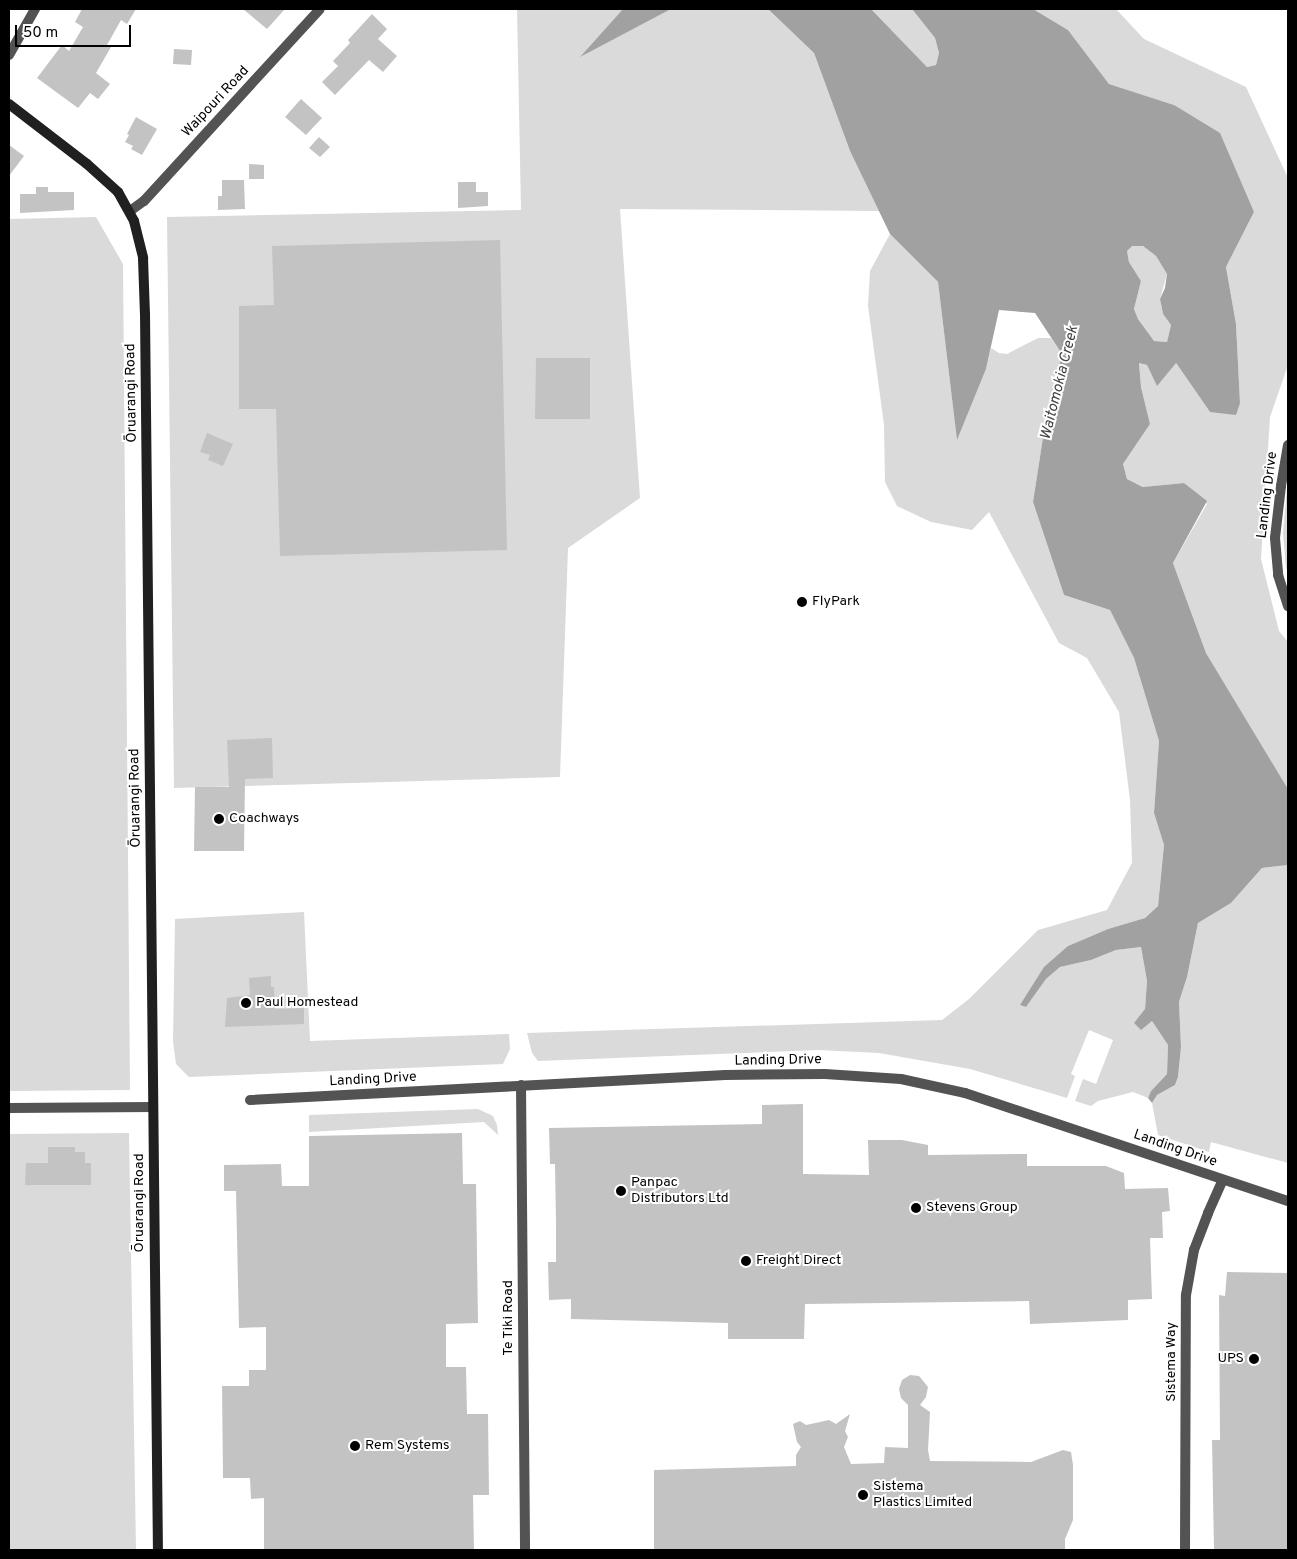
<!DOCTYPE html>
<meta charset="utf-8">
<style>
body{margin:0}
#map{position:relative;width:1297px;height:1559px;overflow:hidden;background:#fff;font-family:Overpass,sans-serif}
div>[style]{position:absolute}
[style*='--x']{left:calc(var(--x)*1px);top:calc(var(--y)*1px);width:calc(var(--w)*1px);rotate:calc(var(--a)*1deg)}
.green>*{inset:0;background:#dadada}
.water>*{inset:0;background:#a1a1a1}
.building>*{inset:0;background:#c3c3c3}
.street>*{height:10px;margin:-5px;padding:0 5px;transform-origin:5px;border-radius:5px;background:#535353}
.secondary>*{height:10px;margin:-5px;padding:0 5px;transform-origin:5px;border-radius:5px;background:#202020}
.dots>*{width:14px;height:14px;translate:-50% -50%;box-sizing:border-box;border:2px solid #fff;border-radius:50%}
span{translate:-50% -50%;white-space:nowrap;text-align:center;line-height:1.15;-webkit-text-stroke:4px #fff;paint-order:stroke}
.street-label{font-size:14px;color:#000}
.poi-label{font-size:14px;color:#000}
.left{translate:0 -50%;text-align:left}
.right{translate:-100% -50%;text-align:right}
.water-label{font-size:15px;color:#424242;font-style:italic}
.frame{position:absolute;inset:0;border:10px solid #000;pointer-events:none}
.scale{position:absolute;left:15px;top:25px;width:116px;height:22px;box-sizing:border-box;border:2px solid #000;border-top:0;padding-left:6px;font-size:15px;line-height:18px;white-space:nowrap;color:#000;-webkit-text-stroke:4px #fff;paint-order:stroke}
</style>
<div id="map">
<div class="green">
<div style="clip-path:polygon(517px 9px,623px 9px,581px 56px,671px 9px,768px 9px,814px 53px,850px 151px,879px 211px,620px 209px,640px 498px,568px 548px,560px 777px,174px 788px,167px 217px,521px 210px)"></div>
<div style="clip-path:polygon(871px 9px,912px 9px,935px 38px,939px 53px,936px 65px,927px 67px)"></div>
<div style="clip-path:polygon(1033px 9px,1116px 9px,1144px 39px,1246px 87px,1288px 178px,1288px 365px,1270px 417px,1261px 559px,1279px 631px,1288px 642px,1288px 789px,1206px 653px,1173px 563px,1207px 504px,1184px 483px,1144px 487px,1127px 479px,1123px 464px,1150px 424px,1141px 387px,1139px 363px,1147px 365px,1157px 385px,1175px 362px,1210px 412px,1240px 403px,1236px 324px,1226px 267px,1254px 212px,1174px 105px,1109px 84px,1068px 30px)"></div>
<div style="clip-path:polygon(96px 217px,123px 264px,130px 1090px,9px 1091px,9px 219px)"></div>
<div style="clip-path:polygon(890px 234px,938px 282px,957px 439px,986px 369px,991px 348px,999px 353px,1007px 354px,1038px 338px,1051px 338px,1062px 354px,1044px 431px,1033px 502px,1064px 595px,1110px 610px,1134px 658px,1159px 741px,1154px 813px,1164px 845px,1158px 906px,1145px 918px,1108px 929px,1068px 946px,1020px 1005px,1026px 1007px,1046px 979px,1060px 967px,1091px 960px,1116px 950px,1141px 947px,1147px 981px,1145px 1010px,1134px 1023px,1141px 1029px,1152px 1021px,1168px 1045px,1167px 1074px,1151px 1091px,1148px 1098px,1133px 1092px,1098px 1101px,1091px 1106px,1075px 1101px,1083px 1079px,1096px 1084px,1113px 1040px,1089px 1030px,1071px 1074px,1075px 1076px,1067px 1098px,970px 1069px,879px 1053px,819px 1050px,538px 1061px,532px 1053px,527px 1033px,942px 1020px,969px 999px,1038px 930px,1107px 910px,1132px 863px,1130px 800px,1119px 712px,1087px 658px,1059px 643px,989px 512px,972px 530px,931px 522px,897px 506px,885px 482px,884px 425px,868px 306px,870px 271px)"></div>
<div style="clip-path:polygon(1132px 245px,1143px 246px,1156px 256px,1167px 274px,1160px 299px,1163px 314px,1171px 325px,1167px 342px,1154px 341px,1138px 319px,1134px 309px,1141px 281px,1129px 262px,1127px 251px)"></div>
<div style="clip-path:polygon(1288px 477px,1288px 571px,1286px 568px,1283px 533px)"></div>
<div style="clip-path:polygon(1288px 865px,1288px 1163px,1211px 1142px,1209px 1152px,1158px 1135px,1152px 1103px,1157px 1095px,1175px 1085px,1178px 1077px,1181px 1047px,1179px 1002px,1187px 977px,1198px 923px,1231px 903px,1262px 868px)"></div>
<div style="clip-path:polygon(304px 912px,310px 1041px,509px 1034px,510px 1049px,503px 1064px,189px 1077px,176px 1064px,173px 1042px,175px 919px)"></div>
<div style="clip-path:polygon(478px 1109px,493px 1116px,497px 1125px,498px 1135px,484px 1122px,309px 1132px,309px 1115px)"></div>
<div style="clip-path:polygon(129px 1133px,136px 1550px,9px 1550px,9px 1134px)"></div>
</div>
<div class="water">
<div style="clip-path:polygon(623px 9px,671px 9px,580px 57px)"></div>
<div style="clip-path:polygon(evenodd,768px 9px,871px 9px,927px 67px,936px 65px,939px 53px,935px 38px,912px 9px,1033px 9px,1068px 30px,1109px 84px,1174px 105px,1220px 133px,1254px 212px,1226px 267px,1236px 324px,1240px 403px,1236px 415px,1210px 412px,1176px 363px,1157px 386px,1147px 365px,1139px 363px,1141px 387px,1150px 424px,1123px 464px,1127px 479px,1143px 487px,1184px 483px,1207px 501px,1173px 563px,1206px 653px,1288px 789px,1288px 865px,1262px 868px,1231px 903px,1198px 923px,1187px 977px,1179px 1002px,1181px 1047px,1178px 1077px,1175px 1085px,1157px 1095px,1152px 1103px,1148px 1098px,1151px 1091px,1167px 1074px,1168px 1045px,1152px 1021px,1141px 1030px,1134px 1023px,1145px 1009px,1147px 981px,1141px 947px,1116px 950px,1091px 960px,1060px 967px,1046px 979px,1026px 1007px,1020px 1005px,1044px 967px,1068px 946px,1108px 929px,1145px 918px,1158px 906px,1164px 845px,1154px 813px,1159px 741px,1134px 658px,1110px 610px,1064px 595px,1033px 502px,1044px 431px,1062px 354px,1035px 313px,999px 310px,986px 369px,957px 440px,938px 282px,890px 234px,850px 151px,814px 53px,768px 9px,1132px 246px,1143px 246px,1156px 256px,1167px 274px,1165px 288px,1160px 299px,1163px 314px,1171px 325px,1167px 342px,1154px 341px,1138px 319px,1134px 309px,1141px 281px,1129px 262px,1127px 251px,1132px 246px)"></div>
</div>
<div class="building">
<div style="clip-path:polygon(82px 9px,136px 9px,127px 24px,121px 20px,107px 45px,111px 47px,96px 73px,110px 84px,98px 99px,90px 93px,78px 108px,37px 78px,62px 45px,69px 51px,83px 27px,75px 22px)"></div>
<div style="clip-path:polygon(243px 9px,285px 9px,267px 29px)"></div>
<div style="clip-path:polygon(372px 14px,387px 29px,378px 39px,397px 56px,383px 72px,369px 60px,335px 95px,322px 82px,338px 66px,333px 61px,350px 43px,348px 40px)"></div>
<div style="clip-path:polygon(174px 49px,192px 50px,191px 65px,173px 64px)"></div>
<div style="clip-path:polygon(301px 99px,322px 118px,306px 135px,285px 117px)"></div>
<div style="clip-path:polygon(136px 117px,157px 129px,142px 155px,131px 149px,133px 146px,125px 142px,129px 135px,127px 134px)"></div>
<div style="clip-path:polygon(319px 137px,330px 147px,320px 157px,309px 148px)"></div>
<div style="clip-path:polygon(9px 145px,24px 156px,9px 176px)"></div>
<div style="clip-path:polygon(249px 164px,264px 165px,264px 179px,249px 179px)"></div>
<div style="clip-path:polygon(222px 180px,244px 180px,245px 209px,218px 210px,218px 196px,222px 196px)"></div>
<div style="clip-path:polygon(458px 182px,476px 182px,476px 192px,488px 192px,488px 206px,458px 208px)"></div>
<div style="clip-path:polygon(36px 187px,48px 187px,48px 192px,74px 192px,74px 210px,20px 213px,20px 194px,36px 194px)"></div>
<div style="clip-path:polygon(500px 240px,507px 550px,280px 556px,276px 409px,239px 409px,239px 306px,274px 305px,272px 246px)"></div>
<div style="clip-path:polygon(536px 358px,590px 358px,590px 419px,535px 419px)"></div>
<div style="clip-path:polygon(207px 433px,233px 444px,223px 466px,208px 460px,210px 455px,200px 452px)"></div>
<div style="clip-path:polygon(272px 738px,273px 778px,245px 779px,244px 851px,194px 851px,195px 787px,229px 787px,227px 740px)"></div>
<div style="clip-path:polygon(271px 976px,271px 987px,274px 987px,275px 1009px,304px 1008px,304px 1024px,225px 1027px,227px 998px,250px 995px,249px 978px)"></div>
<div style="clip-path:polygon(803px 1104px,803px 1174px,869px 1175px,868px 1140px,902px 1140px,928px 1145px,928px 1155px,1027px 1154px,1027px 1166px,1106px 1166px,1124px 1173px,1125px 1189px,1168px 1188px,1170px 1211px,1162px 1212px,1163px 1238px,1150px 1238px,1152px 1299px,1128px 1300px,1128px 1320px,1030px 1324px,1029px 1301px,805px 1304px,804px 1339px,728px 1339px,728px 1323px,571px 1319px,571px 1299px,549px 1300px,548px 1262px,556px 1262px,556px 1222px,555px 1164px,550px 1164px,549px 1128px,762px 1124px,762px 1105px)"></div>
<div style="clip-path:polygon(462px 1133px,463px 1184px,476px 1184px,478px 1323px,446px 1324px,446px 1367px,466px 1367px,467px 1414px,488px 1414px,489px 1495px,473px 1495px,474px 1550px,264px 1550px,264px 1498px,251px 1499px,250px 1478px,223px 1478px,222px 1386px,249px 1386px,249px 1370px,266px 1370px,266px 1327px,239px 1328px,236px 1191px,224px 1191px,224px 1165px,281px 1164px,282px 1186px,309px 1186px,309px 1136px)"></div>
<div style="clip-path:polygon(48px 1147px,75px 1147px,75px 1152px,85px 1152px,85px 1163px,91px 1163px,91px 1185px,25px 1185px,26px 1163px,48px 1163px)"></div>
<div style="clip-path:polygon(1227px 1272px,1288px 1273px,1288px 1550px,1214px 1550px,1212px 1440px,1220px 1440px,1219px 1295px,1225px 1296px)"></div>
<div style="clip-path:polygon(910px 1375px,919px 1376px,928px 1387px,926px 1397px,920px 1405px,930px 1412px,928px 1450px,930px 1461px,1031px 1462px,1063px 1450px,1071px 1452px,1073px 1465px,1073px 1520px,1065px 1539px,1065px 1550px,654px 1550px,654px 1470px,796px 1466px,796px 1455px,801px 1447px,797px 1442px,793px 1424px,800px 1421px,806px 1425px,829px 1420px,836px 1424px,850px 1414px,845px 1431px,848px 1437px,844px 1447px,851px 1464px,884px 1463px,885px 1447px,908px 1448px,908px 1405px,901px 1398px,899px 1389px,902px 1380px)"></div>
</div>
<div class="street">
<div style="--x:9;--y:55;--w:53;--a:-60.5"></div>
<div style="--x:130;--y:211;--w:17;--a:-36"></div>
<div style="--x:144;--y:201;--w:260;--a:-47.5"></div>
<div style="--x:1288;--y:445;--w:42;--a:99.7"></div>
<div style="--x:1281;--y:486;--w:52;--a:96.6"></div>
<div style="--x:1275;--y:538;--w:37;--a:85"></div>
<div style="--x:1278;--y:575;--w:33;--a:72"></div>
<div style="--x:521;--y:1085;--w:465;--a:89.5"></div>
<div style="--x:250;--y:1100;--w:476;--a:-3"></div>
<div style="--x:725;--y:1075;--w:100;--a:-0.6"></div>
<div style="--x:825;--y:1074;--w:76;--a:3.8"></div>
<div style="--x:901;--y:1079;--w:66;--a:12.3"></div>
<div style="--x:965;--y:1093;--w:341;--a:18.5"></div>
<div style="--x:9;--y:1108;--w:144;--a:-0.4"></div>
<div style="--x:1185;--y:1550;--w:255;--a:-89.8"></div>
<div style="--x:1186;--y:1295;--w:46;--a:-79.9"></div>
<div style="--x:1194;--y:1250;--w:40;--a:-69"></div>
<div style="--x:1208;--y:1213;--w:36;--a:-66"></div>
</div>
<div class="secondary">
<div style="--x:9;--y:104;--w:98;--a:37.6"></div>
<div style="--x:87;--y:164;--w:42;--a:42.1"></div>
<div style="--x:118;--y:192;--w:33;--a:61"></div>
<div style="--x:134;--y:221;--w:38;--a:76"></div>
<div style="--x:143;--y:258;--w:56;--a:88"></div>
<div style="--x:145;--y:314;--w:1236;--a:89.4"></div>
</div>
<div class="dots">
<div style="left:802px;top:602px;background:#000"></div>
<div style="left:219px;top:819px;background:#000"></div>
<div style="left:246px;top:1003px;background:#000"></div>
<div style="left:621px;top:1191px;background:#000"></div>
<div style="left:916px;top:1208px;background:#000"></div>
<div style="left:746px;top:1261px;background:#000"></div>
<div style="left:1254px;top:1359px;background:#000"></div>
<div style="left:355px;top:1446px;background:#000"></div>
<div style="left:863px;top:1495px;background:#000"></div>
</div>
<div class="street-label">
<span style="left:216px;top:102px;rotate:-47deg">Waipouri Road</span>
<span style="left:132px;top:393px;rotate:-91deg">Ōruarangi Road</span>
<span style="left:1268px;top:495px;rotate:-83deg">Landing Drive</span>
<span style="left:136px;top:798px;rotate:-91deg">Ōruarangi Road</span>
<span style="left:778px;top:1061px;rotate:-1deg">Landing Drive</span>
<span style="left:373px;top:1080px;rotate:-3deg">Landing Drive</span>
<span style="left:1175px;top:1149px;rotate:19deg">Landing Drive</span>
<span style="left:140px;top:1203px;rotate:-90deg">Ōruarangi Road</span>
<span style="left:509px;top:1318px;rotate:-90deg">Te Tiki Road</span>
<span style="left:1172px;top:1362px;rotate:-90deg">Sistema Way</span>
</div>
<div class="poi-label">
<span class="left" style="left:812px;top:602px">FlyPark</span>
<span class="left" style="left:229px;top:819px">Coachways</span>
<span class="left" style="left:256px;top:1003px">Paul Homestead</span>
<span class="left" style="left:631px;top:1191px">Panpac<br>Distributors Ltd</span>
<span class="left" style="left:926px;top:1208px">Stevens Group</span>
<span class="left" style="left:756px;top:1261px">Freight Direct</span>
<span class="right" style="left:1244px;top:1359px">UPS</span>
<span class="left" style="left:365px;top:1446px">Rem Systems</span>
<span class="left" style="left:873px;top:1495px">Sistema<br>Plastics Limited</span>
</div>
<div class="water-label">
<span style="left:1060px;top:383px;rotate:-76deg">Waitomokia Creek</span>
</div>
<div class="frame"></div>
<div class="scale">50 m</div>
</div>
